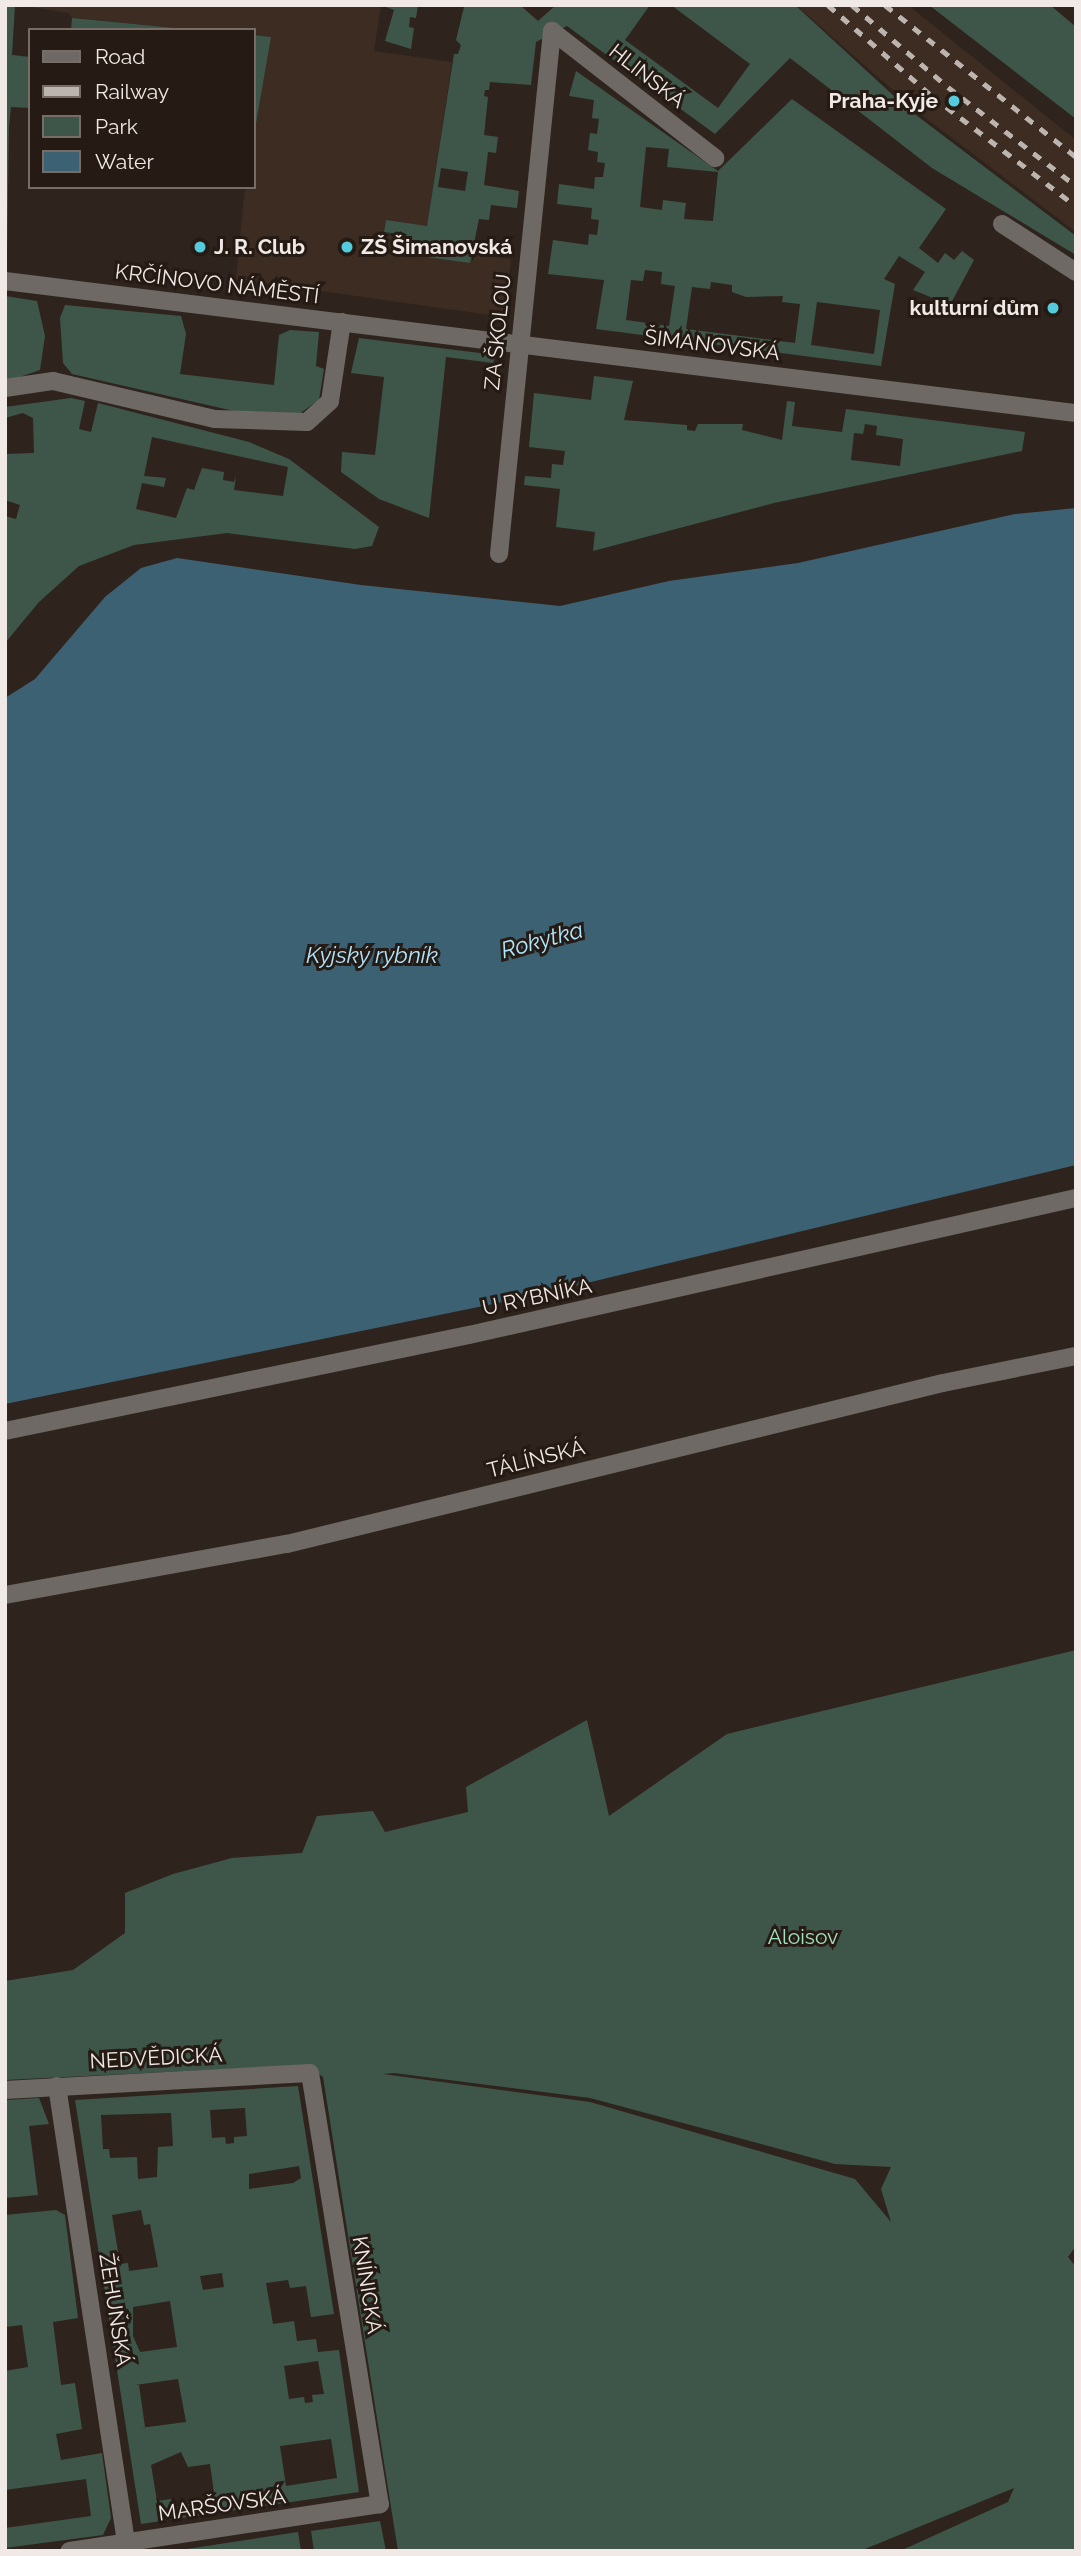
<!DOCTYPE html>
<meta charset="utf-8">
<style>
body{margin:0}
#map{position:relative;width:1081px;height:2556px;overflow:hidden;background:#2f241d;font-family:Raleway,sans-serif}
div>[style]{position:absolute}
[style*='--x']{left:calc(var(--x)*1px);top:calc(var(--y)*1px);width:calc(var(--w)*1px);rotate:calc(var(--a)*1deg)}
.built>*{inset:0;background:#3c2c21}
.green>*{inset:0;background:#3e5649}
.water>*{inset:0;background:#3c6172}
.minor>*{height:18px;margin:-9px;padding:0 9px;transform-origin:9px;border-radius:9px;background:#6e6965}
.rail>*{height:5px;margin-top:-2.5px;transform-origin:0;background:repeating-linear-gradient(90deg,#bcb4af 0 9px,transparent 0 18px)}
.dots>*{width:19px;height:19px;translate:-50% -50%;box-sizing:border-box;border:4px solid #251b14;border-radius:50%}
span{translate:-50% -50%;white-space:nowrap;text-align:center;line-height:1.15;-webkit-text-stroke:6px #251b14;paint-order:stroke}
.street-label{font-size:21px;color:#f0e9e5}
.poi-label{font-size:21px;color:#f0e9e5;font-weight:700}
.right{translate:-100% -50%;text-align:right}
.left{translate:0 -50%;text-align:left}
.park-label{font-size:21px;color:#a2e3c1}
.water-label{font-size:23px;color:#b0e6fe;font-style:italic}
.frame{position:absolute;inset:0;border:7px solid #f0e9e5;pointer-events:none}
.legend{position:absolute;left:28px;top:28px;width:228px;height:161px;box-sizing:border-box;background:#251b14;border:2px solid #766d68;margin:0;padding:9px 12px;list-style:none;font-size:21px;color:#f0e9e5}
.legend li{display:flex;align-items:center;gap:14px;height:35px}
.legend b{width:35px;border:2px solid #766d68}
</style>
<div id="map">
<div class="built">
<div style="clip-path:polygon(18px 5px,381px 5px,374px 51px,452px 62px,427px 227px,386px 220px,384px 232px,405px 235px,403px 254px,470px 263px,471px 254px,511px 259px,504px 317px,236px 279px,245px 187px,254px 187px,254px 135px,270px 37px,254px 35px,254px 30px,195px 30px,72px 18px,69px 13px)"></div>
<div style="clip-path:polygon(796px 5px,908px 5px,1076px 140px,1076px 232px,919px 113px)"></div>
</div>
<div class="green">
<div style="clip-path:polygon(5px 5px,15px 5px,12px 55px,30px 57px,30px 108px,11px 107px,9px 127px,7px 256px)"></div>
<div style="clip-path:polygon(381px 5px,418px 5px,416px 18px,410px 17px,409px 27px,414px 28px,411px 49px,385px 41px,394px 10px)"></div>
<div style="clip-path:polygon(evenodd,457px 5px,520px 5px,538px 21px,556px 5px,650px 5px,625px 40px,718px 108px,750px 64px,671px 5px,795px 5px,908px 109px,1076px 236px,1076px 255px,932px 168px,790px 58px,715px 134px,567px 26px,536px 42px,531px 85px,490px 82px,489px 90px,485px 90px,484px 96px,488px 97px,484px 135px,498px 137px,496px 153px,488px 152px,484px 185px,519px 191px,517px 208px,491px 205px,489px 220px,479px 219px,470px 263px,403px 254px,405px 235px,384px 232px,386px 220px,427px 226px,454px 54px,458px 54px,461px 45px,456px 40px,464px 7px,457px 5px,441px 168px,468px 172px,465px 191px,438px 187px,441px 168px)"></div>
<div style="clip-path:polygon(929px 5px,1050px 5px,1076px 27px,1076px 119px)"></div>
<div style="clip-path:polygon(72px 18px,195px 30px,71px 30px)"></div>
<div style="clip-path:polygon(254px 35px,271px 37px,254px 135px)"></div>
<div style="clip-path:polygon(evenodd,576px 71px,718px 171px,792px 99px,946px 209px,919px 248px,938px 263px,945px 253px,954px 260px,962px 251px,974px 260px,950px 305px,913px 290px,925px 272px,899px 256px,884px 279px,895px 284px,881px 366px,596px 329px,604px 280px,548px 274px,553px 240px,588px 245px,589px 234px,597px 235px,599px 220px,591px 219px,592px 208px,557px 204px,559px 184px,594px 189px,595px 177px,603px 177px,605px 163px,597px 162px,598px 152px,588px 150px,590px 133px,597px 134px,599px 119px,592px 118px,594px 100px,569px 96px,576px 71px,646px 147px,669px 149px,667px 167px,718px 172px,713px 221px,684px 219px,686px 203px,663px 200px,662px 210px,640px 207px,646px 147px,576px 71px,645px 270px,662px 272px,661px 284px,675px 286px,669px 326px,626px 320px,631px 280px,643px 281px,645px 270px,576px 71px,711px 282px,732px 285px,732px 292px,746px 297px,783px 296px,782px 302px,800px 304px,795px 343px,686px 329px,692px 287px,710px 289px,711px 282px,576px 71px,817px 302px,880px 310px,874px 354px,811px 345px,817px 302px)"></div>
<div style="clip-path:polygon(5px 296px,37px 301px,45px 336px,40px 370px,5px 382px)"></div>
<div style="clip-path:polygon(65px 305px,181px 316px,186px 334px,180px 374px,274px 385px,279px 335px,290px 330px,319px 332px,316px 366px,324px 369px,319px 400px,299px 414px,247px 414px,72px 374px,63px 363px,60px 318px)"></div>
<div style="clip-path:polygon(359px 338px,496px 355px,493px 363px,446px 357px,429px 518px,379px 499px,341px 472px,342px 452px,375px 455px,384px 377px,351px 373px)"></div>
<div style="clip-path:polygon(evenodd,594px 376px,633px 381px,624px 420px,687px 425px,687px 430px,695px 431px,698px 424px,743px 424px,742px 430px,782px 440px,787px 401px,795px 402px,792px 426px,842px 432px,846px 409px,1025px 432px,1022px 451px,774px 503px,593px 551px,595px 532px,556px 527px,560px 489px,524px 485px,525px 476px,551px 478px,552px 464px,563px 465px,565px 451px,529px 447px,534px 393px,591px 400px,594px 376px,865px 424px,877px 426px,876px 435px,903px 439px,900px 466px,851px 460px,854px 433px,863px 434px,865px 424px)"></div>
<div style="clip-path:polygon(evenodd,71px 398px,85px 401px,79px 429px,91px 432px,98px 403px,249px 442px,289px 459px,379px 527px,372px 546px,355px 549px,227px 533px,134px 545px,79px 566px,39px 602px,5px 643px,5px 516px,16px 519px,20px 505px,5px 500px,5px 454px,34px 453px,33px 418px,23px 413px,5px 418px,5px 407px,71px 398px,152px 437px,288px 467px,283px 496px,234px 490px,236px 476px,234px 482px,223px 480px,224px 472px,202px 468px,194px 490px,187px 488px,176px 518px,136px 509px,142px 483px,164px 487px,166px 478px,144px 476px,152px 437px)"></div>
<div style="clip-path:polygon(evenodd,1076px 1650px,1076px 2246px,1068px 2257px,1076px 2267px,1076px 2551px,900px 2551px,1008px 2502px,1014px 2488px,860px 2551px,398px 2551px,323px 2077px,307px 2065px,5px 2080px,5px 1981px,73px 1970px,125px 1933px,125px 1893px,173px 1874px,232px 1858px,302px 1853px,317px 1816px,373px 1811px,385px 1832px,468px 1812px,466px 1787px,587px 1720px,609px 1816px,727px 1734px,1076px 1650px,394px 2073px,590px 2098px,835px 2164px,891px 2167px,881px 2189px,891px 2222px,855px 2179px,590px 2102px,383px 2074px,394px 2073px)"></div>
<div style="clip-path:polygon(evenodd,298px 2086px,334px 2314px,311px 2317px,306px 2286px,290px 2288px,288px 2280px,266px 2283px,273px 2324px,294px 2321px,297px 2341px,316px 2339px,318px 2352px,339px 2350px,359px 2492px,141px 2524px,75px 2100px,298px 2086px,245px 2108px,247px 2136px,234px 2137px,234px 2143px,226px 2144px,225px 2137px,212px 2138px,210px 2110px,245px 2108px,298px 2086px,171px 2113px,173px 2146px,158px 2147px,157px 2177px,138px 2179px,137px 2157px,110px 2158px,109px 2149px,103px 2149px,101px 2115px,171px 2113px,298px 2086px,299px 2166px,301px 2178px,293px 2183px,249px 2189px,249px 2174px,299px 2166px,298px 2086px,141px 2210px,144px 2225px,150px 2224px,158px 2267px,129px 2271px,128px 2263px,120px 2264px,112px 2215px,141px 2210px,298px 2086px,222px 2273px,224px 2287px,203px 2290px,200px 2276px,222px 2273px,298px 2086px,170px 2301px,177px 2347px,140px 2352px,133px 2336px,133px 2307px,170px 2301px,298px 2086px,318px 2361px,324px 2394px,312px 2395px,313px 2402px,305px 2403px,304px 2397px,289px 2399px,284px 2366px,318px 2361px,298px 2086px,178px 2379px,186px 2422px,140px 2428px,145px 2427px,139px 2385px,135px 2385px,178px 2379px,298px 2086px,331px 2439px,337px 2478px,286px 2486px,280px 2446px,331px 2439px,298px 2086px,181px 2452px,188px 2467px,210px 2464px,215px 2500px,191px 2508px,190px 2504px,172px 2507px,171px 2499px,157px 2501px,151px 2465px,181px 2452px)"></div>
<div style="clip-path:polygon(39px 2098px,49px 2124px,29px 2126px,38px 2195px,5px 2198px,5px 2100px)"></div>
<div style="clip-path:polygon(56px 2210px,65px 2215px,78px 2318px,53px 2322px,61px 2385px,75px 2383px,82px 2429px,56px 2434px,61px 2460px,102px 2453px,111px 2518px,103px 2535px,5px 2548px,5px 2528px,91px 2516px,86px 2479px,5px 2490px,5px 2371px,28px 2367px,22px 2325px,5px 2327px,5px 2215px)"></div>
<div style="clip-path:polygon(380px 2521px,386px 2551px,314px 2551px,311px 2531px)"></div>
<div style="clip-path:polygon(298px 2532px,301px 2551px,174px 2551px)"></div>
</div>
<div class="water">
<div style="clip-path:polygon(1076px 508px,1076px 1165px,537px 1295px,5px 1404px,5px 698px,35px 679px,105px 597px,141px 568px,177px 558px,361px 585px,560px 606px,669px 581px,798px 563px,1015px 514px)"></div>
</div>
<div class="minor">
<div style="--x:552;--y:31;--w:207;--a:37.9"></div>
<div style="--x:1002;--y:224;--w:88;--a:33"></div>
<div style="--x:5;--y:281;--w:1079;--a:7.03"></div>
<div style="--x:5;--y:388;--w:49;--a:-8.3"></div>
<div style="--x:53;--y:381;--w:166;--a:13.2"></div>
<div style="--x:215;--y:419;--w:92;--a:1.9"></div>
<div style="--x:307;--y:422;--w:31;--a:-42"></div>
<div style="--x:330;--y:401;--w:80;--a:-81.4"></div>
<div style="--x:499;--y:554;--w:526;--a:-84.21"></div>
<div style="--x:5;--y:1431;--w:474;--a:-11.7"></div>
<div style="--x:469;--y:1335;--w:622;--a:-12.72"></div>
<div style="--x:5;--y:1595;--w:287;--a:-10.3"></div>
<div style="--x:287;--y:1544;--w:675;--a:-13.79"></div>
<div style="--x:943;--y:1383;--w:136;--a:-11.5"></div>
<div style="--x:57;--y:2086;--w:461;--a:81.4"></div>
<div style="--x:5;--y:2090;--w:305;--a:-3.2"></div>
<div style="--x:310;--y:2073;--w:437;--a:80.8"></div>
<div style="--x:380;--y:2504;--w:314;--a:171.4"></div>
</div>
<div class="rail">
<div style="--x:828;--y:5;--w:138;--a:41.2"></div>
<div style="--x:932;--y:96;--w:181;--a:37.4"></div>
<div style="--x:852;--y:5;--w:126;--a:40.5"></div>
<div style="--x:948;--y:87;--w:162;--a:37.7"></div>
<div style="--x:885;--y:5;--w:244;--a:38.5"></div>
</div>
<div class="dots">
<div style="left:954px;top:101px;background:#54cadd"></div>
<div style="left:200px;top:247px;background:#54cadd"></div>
<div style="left:347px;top:247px;background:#54cadd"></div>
<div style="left:1053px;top:308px;background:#54cadd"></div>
</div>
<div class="street-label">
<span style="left:647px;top:76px;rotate:38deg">HLINSKÁ</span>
<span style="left:217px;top:284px;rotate:7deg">KRČÍNOVO NÁMĚSTÍ</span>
<span style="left:498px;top:332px;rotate:-84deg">ZA ŠKOLOU</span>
<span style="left:712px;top:345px;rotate:7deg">ŠIMANOVSKÁ</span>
<span style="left:537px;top:1297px;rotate:-12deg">U RYBNÍKA</span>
<span style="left:536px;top:1459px;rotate:-14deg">TÁLÍNSKÁ</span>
<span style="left:156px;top:2058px;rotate:-3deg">NEDVĚDICKÁ</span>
<span style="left:367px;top:2285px;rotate:81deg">KNÍNICKÁ</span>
<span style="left:115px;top:2310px;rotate:81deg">ŽEHUŇSKÁ</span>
<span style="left:222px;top:2505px;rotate:-8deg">MARŠOVSKÁ</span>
</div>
<div class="poi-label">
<span class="right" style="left:938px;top:101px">Praha-Kyje</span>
<span class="left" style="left:214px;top:247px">J. R. Club</span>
<span class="left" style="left:361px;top:247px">ZŠ Šimanovská</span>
<span class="right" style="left:1039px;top:308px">kulturní dům</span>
</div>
<div class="park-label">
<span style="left:803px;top:1937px">Aloisov</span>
</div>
<div class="water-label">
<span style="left:542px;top:940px;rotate:-15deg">Rokytka</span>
<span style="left:372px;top:955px">Kyjský rybník</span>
</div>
<div class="frame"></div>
<ul class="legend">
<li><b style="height:9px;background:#6e6965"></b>Road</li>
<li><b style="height:9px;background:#bcb4af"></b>Railway</li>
<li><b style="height:19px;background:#3e5649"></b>Park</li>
<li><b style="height:19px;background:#3c6172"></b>Water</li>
</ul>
</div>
